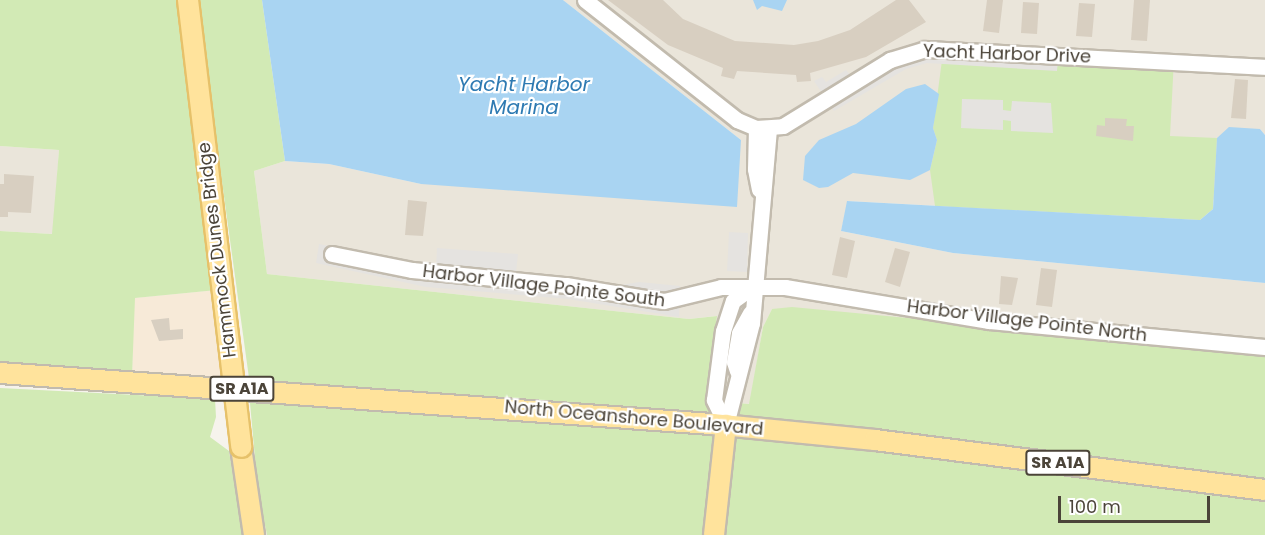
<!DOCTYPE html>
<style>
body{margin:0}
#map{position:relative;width:1265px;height:535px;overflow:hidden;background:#f6f3ec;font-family:Poppins,sans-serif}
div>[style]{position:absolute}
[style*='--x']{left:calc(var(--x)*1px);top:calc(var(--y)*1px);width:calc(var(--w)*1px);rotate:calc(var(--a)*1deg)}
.residential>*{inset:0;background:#eae5da}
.commercial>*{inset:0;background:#f7ead8}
.green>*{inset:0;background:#d2eab5}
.parking>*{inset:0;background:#e5e3e0}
.water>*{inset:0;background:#a9d4f2}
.building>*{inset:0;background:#d8cfc1}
.roads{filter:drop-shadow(2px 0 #c2bbae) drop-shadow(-2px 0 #c2bbae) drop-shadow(0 2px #c2bbae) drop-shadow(0 -2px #c2bbae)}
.minor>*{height:15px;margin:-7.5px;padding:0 7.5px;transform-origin:7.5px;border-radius:7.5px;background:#fff}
.major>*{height:20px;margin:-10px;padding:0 10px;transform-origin:10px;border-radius:10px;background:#ffe39c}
.bridges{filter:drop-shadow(2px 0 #e6c16a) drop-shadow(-2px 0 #e6c16a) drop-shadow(0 2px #e6c16a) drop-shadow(0 -2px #e6c16a)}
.major-bridge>*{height:20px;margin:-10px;padding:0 10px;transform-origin:10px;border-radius:10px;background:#ffe39c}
span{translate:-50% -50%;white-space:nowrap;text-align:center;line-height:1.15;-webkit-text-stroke:4.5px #fff;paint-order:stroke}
.shield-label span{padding:2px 4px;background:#fff;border:2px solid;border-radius:4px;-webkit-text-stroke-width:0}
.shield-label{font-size:16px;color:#4b4439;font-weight:700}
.street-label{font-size:18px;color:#4b4439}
.water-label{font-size:20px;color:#2e7ab2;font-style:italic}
.scale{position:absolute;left:1058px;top:496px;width:152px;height:27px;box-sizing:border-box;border:3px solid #4b4439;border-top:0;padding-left:8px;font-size:18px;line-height:21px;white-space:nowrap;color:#4b4439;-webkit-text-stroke:4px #fff;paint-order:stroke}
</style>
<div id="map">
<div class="residential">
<div style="clip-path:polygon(563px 0,1265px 0,1265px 135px,1260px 129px,1200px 220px,848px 201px,841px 231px,953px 253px,1265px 283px,1265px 352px,772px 309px,763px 327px,750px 404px,705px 400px,716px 316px,689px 319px,267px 274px,254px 171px,285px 161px,329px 164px,421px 184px,741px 140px)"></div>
<div style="clip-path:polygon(0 146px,59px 150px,53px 234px,0 231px)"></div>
</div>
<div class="commercial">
<div style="clip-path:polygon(217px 290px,228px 383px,132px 377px,134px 298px)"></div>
</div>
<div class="green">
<div style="clip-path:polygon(0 0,181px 0,217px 290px,135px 298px,132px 377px,0 368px,0 231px,52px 234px,59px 150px,0 146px)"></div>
<div style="clip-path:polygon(197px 0,262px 0,285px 161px,254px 171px,267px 274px,689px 319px,717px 316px,705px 400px,749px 404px,763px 327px,772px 309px,792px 307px,1265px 352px,1265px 485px,249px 378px)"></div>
<div style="clip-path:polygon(944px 45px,1174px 59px,1170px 136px,1217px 138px,1213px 209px,1200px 220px,935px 206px,930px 170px,937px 140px,933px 128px)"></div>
<div style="clip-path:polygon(0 388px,215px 399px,216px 417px,210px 437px,229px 451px,243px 535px,0 535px)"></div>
<div style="clip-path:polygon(273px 401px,720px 430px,708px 535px,267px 535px,258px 491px,250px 403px)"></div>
<div style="clip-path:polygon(731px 431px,1265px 495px,1265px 535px,720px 535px)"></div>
</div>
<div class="parking">
<div style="clip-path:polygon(920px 55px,1058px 60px,1057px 71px,927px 63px,906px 69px,834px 111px,814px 81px,822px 77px,826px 82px,846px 70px,859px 85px)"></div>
<div style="clip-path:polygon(962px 99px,1003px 100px,1003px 110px,1011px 111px,1012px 101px,1051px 103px,1053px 133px,1011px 131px,1011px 121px,1003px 120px,1003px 130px,961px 128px)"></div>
<div style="clip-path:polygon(729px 232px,748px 233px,747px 272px,727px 271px)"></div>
<div style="clip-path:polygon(319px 244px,436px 268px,437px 248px,518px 254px,516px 273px,615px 286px,639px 282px,680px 286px,679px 317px,568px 299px,426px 287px,316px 263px)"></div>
</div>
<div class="water">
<div style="clip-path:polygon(262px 0,563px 0,741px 140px,737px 207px,421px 184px,329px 164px,285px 161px)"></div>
<div style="clip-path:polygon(753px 0,787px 0,782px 11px,762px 6px,757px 10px)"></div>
<div style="clip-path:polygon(925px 84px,939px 94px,933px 128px,937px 140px,930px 170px,910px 180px,853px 173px,828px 187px,819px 188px,803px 180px,805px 156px,819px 140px,856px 124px,906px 89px)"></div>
<div style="clip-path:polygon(1229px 127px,1260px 129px,1265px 135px,1265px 283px,953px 253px,841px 231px,847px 201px,1200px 220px,1213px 209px,1217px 138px)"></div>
</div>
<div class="building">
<div style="clip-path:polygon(608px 0,663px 0,683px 19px,735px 41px,794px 45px,818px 41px,850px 30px,896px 0,909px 0,926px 22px,866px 57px,810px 73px,811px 81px,797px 82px,796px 75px,737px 71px,734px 79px,721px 76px,723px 68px,668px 45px)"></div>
<div style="clip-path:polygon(987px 0,1003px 0,999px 33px,983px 31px)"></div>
<div style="clip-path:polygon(1134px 0,1150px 0,1147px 41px,1131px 40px)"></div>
<div style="clip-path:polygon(1023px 2px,1039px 3px,1037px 34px,1021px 33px)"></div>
<div style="clip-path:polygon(1079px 3px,1095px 4px,1092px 37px,1076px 36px)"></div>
<div style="clip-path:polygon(1235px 79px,1248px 80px,1246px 119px,1231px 118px)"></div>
<div style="clip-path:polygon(1105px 118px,1127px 119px,1126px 126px,1134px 126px,1133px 141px,1096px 136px,1097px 125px,1105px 126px)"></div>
<div style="clip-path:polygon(4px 174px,34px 176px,31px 213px,8px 212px,8px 217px,0 217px,0 184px,4px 184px)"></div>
<div style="clip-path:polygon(408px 200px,427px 202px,423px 236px,405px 235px)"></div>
<div style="clip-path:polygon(840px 237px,855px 241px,847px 278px,832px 275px)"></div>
<div style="clip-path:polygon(895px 248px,910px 252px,900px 287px,885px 282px)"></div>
<div style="clip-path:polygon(1041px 268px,1057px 270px,1052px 307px,1036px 305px)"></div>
<div style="clip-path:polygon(1001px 276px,1018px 278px,1012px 305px,999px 304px)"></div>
<div style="clip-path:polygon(169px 318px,170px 330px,183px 329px,183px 339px,159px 341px,151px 320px)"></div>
</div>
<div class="roads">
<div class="minor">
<div style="--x:585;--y:0;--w:194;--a:38.3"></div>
<div style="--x:737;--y:120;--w:21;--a:23"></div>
<div style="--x:756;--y:128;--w:27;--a:-4"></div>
<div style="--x:783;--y:126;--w:126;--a:-31.7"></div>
<div style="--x:890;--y:60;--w:37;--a:-17"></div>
<div style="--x:925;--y:49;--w:340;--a:3"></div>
<div style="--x:756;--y:128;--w:41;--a:91.4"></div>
<div style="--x:755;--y:169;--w:21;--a:79"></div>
<div style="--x:332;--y:254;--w:82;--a:11.3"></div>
<div style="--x:412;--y:270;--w:155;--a:5.6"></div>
<div style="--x:566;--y:285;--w:99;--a:9.3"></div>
<div style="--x:664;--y:301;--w:59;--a:-13.8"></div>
<div style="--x:721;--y:287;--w:64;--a:0"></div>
<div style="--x:785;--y:287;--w:207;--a:9.5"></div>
<div style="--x:989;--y:321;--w:277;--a:5.4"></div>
<div style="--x:737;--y:371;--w:9;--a:-108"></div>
<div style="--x:734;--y:362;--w:29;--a:-80"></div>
<div style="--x:739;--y:333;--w:23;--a:-61"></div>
<div style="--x:726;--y:425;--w:105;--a:-75.7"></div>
<div style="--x:752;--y:323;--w:195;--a:-85"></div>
<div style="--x:726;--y:425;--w:28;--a:-116"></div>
<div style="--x:714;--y:400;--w:70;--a:-82.6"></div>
<div style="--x:723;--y:331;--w:32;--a:-72"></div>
<div style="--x:733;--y:301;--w:26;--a:-36"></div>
</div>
<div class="major">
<div style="--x:0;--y:373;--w:714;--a:4.1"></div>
<div style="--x:712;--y:424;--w:164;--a:5.6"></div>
<div style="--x:875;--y:440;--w:393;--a:7.3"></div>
<div style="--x:241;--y:447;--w:89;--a:81.6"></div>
<div style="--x:714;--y:535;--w:111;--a:-83.8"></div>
</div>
</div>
<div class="bridges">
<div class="major-bridge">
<div style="--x:188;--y:0;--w:450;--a:83.2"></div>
</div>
</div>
<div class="shield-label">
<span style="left:242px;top:389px">SR A1A</span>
<span style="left:1058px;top:463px">SR A1A</span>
</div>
<div class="street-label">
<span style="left:1007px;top:54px;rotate:2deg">Yacht Harbor Drive</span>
<span style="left:217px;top:250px;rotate:-97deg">Hammock Dunes Bridge</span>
<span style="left:544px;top:286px;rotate:7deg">Harbor Village Pointe South</span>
<span style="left:1027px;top:321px;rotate:7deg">Harbor Village Pointe North</span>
<span style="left:634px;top:418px;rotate:5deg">North Oceanshore Boulevard</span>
</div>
<div class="water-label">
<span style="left:524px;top:96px">Yacht Harbor<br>Marina</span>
</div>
<div class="scale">100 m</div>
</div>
